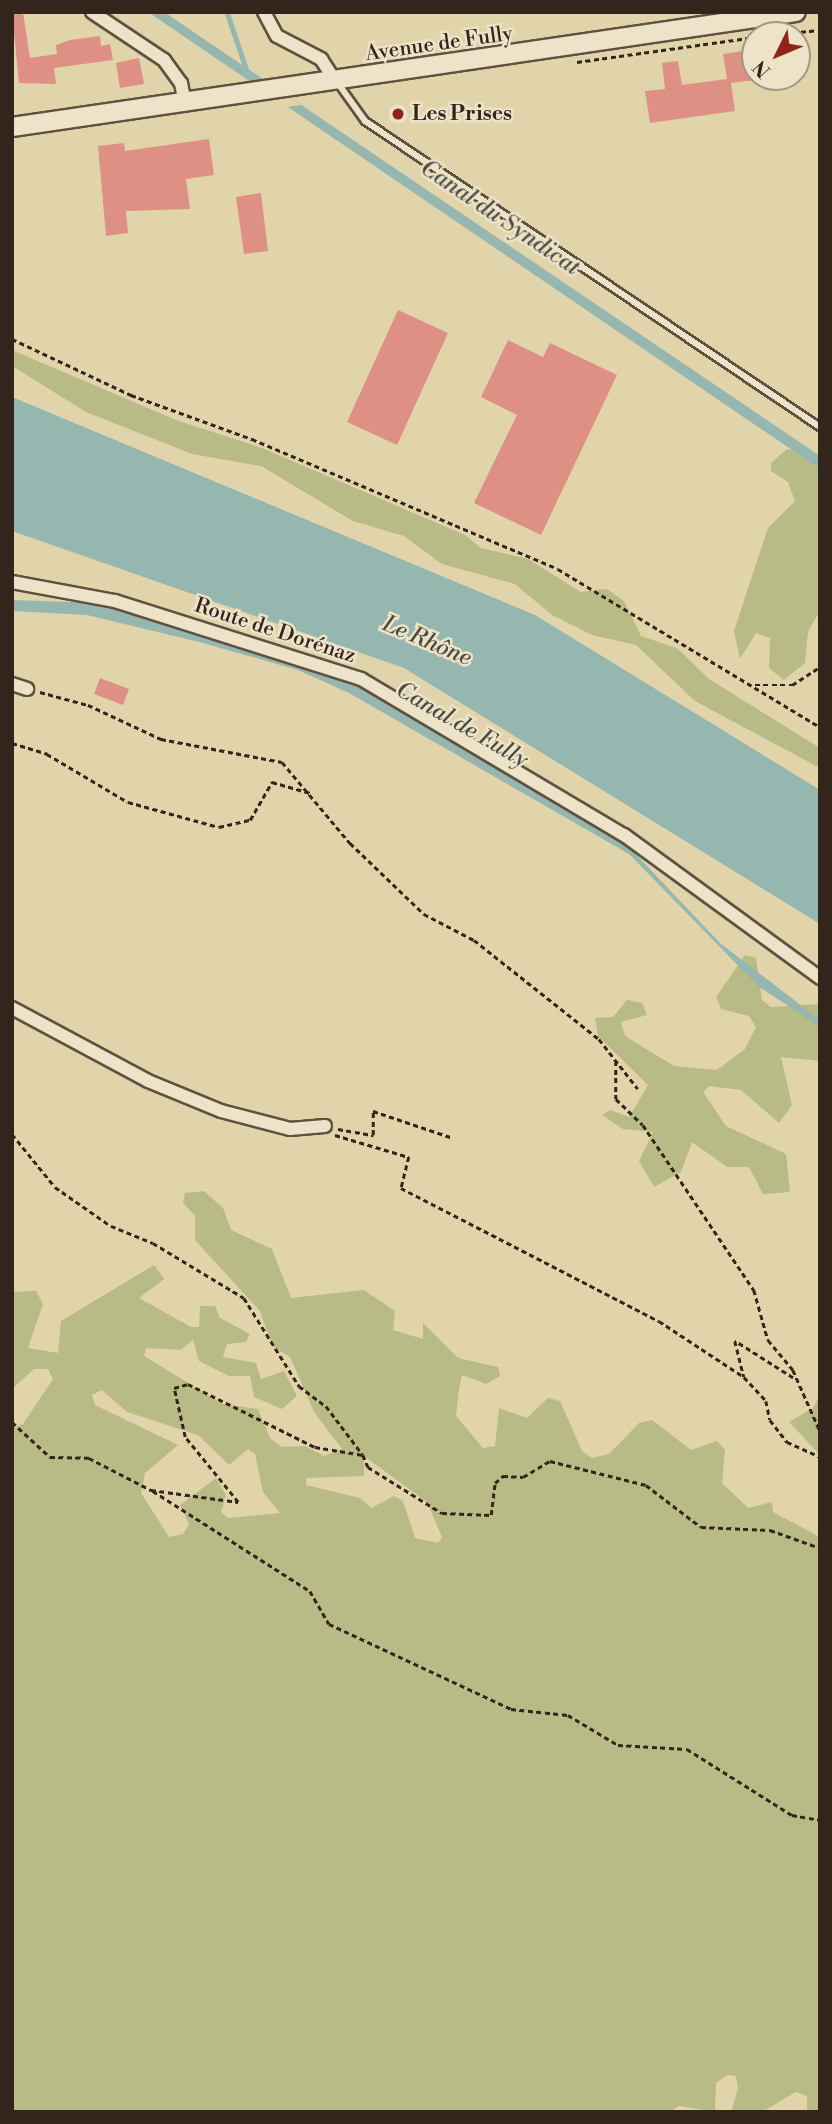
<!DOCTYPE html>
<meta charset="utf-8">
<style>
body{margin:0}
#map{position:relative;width:832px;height:2124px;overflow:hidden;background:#e1d4ab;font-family:"Libre Bodoni",serif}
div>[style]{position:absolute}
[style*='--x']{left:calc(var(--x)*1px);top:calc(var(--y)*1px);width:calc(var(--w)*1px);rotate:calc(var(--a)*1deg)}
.green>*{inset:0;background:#b8bb85}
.water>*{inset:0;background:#95b7b0}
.pier>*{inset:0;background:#e1d4ab}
.stream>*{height:4.5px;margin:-2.25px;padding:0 2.25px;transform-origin:2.25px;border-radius:2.25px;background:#95b7b0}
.building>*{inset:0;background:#de9084}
.path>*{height:2.5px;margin-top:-1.25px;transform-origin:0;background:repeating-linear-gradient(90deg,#34251c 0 5px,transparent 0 8.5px)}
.roads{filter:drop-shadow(2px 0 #5f5140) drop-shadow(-2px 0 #5f5140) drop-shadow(0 2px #5f5140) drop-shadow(0 -2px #5f5140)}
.lane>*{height:6px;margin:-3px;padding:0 3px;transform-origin:3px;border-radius:3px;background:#ece3c8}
.street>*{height:12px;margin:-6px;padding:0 6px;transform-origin:6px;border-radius:6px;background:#ece3c8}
.secondary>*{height:18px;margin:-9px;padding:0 9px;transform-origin:9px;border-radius:9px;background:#ece3c8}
.dots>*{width:19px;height:19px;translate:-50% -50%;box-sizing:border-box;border:4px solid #ece3c8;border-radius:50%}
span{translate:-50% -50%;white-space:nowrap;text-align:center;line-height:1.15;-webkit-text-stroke:5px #ece3c8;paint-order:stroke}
.street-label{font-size:21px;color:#34251c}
.poi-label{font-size:21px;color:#34251c;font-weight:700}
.left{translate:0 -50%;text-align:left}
.water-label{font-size:23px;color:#4c4a41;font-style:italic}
.frame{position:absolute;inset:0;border:14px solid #34251c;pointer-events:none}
.north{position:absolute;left:741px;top:21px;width:70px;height:70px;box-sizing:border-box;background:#ece3c8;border:2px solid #a29783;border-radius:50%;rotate:227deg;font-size:19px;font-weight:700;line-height:28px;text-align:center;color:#34251c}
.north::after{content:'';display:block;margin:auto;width:24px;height:32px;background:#8f2418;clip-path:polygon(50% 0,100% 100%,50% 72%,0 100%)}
</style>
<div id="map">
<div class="green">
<div style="clip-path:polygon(12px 350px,176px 420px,262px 448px,465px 535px,481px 548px,528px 559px,581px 592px,607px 589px,624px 601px,641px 636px,677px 648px,709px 679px,820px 748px,820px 768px,695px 701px,636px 645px,592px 635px,552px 615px,515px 584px,442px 564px,404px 536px,353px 521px,261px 466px,192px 454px,86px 412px,12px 366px)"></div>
<div style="clip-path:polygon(787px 449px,820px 457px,820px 610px,808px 632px,805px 663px,784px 680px,769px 668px,770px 638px,756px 633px,740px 659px,734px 631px,768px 528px,795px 501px,788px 482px,771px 471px,771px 463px)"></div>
<div style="clip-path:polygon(745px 955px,756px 958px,762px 1000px,771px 1007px,820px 1004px,820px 1061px,781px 1057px,792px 1105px,779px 1123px,741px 1090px,709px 1086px,703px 1092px,726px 1126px,786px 1154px,790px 1192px,763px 1194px,749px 1167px,727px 1167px,692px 1142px,681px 1172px,654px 1187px,639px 1161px,653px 1132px,623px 1129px,602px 1115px,610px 1110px,629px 1117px,648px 1085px,598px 1036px,595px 1018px,613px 1017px,627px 1000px,642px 1003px,647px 1015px,621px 1022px,625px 1036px,674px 1066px,717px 1070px,745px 1049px,756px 1027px,749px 1016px,721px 1009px,716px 997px)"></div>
<div style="clip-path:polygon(evenodd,204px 1191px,223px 1208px,231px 1230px,272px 1249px,291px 1298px,364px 1290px,395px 1311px,393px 1330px,423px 1339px,423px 1323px,458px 1358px,498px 1367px,500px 1376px,486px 1384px,462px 1375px,459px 1389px,456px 1416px,483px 1448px,495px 1446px,499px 1408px,527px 1418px,548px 1398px,560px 1401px,582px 1451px,592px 1458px,609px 1454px,639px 1423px,652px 1420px,691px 1450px,717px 1441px,725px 1450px,722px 1483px,748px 1508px,772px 1502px,773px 1512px,820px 1537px,820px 2112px,807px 2112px,807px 2096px,796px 2092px,762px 2112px,731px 2112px,738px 2088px,736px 2076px,728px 2075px,716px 2083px,715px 2112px,679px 2106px,669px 2112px,12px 2112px,12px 1428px,23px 1424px,53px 1379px,48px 1369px,34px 1369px,12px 1389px,12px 1292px,36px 1291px,43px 1304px,28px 1348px,58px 1353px,61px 1321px,154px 1265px,164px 1279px,139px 1298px,191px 1327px,199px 1327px,200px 1306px,215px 1306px,220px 1318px,250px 1334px,246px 1342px,227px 1344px,223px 1357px,256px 1363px,261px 1379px,284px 1371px,297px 1396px,282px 1409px,254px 1397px,250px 1376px,229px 1376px,199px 1361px,193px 1340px,181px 1350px,146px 1348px,144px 1356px,223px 1404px,258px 1409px,270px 1438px,282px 1447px,305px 1446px,324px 1456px,342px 1449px,314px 1412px,290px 1357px,272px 1346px,260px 1311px,195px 1240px,195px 1216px,183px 1203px,185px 1193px,204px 1191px,102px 1390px,127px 1412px,198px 1435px,229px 1465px,248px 1449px,255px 1454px,263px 1492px,280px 1513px,228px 1518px,221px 1512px,226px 1495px,216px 1478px,180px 1505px,189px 1524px,183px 1534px,169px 1537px,141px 1493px,145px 1473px,178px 1445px,95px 1405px,92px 1395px,102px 1390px,204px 1191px,364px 1456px,427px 1502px,442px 1537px,438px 1543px,415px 1538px,403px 1501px,394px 1496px,371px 1508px,360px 1498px,306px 1485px,306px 1478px,364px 1476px,364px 1456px)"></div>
<div style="clip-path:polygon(820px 1395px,820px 1455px,789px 1422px,813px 1408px)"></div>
</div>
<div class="water">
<div style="clip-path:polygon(148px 12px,167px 14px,820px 456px,820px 469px)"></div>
<div style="clip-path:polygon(12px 397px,535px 615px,820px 790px,820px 924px,404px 668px,12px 531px)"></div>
<div style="clip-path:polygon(12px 600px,101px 603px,362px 687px,629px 847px,720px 943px,820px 1020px,820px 1027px,758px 986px,629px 854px,349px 693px,298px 670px,199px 642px,87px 615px,12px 611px)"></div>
</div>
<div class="pier">
<div style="clip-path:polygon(270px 82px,301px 105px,279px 108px,246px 86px)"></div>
</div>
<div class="stream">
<div style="--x:227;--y:12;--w:69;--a:71.3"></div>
</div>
<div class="building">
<div style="clip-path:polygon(12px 12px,23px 12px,30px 58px,57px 54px,56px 45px,70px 40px,100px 36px,101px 46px,110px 44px,113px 60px,54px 68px,56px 84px,19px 83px)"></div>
<div style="clip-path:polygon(750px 50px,755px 80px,731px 83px,735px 111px,650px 123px,645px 91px,665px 89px,662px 63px,678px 61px,682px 85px,727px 79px,723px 54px)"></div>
<div style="clip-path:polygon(139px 58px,144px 84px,120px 88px,116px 63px)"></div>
<div style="clip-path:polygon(209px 139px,214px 175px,186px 179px,190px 209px,126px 211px,128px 233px,106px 236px,98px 146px,124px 143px,125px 151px)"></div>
<div style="clip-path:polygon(261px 193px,268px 251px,244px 254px,236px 197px)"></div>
<div style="clip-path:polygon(398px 310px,448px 333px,397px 445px,347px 422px)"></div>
<div style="clip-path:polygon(508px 340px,543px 357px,550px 343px,617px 375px,541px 535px,474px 503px,517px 415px,481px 397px)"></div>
<div style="clip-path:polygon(100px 678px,129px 689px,123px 705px,94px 694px)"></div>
</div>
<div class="path">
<div style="--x:767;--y:35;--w:53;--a:-5.4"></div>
<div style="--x:577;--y:62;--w:180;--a:-8"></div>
<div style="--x:12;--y:339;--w:132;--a:25.2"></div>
<div style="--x:131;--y:395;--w:129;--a:20"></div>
<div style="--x:252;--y:439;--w:332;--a:23"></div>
<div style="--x:558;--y:569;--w:306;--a:31.1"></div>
<div style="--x:755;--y:685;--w:37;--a:0"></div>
<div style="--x:792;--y:685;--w:33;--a:-33"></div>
<div style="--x:40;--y:692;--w:50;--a:15.2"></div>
<div style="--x:88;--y:705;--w:81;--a:25"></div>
<div style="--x:161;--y:739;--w:123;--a:10.8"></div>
<div style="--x:282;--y:762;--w:106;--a:50"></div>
<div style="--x:350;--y:843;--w:103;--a:43.8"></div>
<div style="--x:424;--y:914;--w:56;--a:27.5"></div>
<div style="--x:474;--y:940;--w:159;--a:38.4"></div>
<div style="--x:599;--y:1039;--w:63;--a:52"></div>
<div style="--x:12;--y:743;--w:37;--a:17"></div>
<div style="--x:47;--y:754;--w:94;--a:30.7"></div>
<div style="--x:128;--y:802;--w:94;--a:15.4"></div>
<div style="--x:219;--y:827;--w:32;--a:-13"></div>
<div style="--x:250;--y:820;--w:44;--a:-59.9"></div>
<div style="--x:272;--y:782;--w:40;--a:16"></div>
<div style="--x:616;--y:1061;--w:38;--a:90"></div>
<div style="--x:616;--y:1099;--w:37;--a:44"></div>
<div style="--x:643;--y:1125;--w:199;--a:56.1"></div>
<div style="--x:754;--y:1290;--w:52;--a:74.4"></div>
<div style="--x:768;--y:1340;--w:39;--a:50"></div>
<div style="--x:793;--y:1370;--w:67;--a:66.1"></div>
<div style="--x:338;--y:1129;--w:36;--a:10"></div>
<div style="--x:373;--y:1135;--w:24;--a:-90"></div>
<div style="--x:373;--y:1111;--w:84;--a:18.6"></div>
<div style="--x:12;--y:1134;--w:68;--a:50.9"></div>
<div style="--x:55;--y:1187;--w:68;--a:34.9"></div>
<div style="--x:111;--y:1226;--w:45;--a:22"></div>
<div style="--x:153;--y:1243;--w:106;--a:31.1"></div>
<div style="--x:244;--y:1298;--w:104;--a:58"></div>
<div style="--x:299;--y:1386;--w:34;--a:37"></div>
<div style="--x:326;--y:1406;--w:61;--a:52.9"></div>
<div style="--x:335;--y:1135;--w:77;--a:16.6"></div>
<div style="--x:409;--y:1157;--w:32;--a:104"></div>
<div style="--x:401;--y:1188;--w:290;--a:27.3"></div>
<div style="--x:659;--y:1321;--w:102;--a:33.4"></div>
<div style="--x:793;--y:1378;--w:69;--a:-147.5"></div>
<div style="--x:735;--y:1341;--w:37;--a:76"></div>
<div style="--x:744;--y:1377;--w:33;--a:47"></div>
<div style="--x:766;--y:1401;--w:19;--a:78"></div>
<div style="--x:770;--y:1420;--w:28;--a:52"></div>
<div style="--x:787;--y:1442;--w:36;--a:24"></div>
<div style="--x:12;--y:1422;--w:52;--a:42.6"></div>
<div style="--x:50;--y:1457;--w:39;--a:1"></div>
<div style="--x:89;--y:1458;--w:70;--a:27.3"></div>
<div style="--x:151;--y:1490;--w:88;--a:7.9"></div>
<div style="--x:238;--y:1502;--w:84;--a:-129.2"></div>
<div style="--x:185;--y:1437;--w:50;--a:-102.7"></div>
<div style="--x:174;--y:1388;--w:15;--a:-16"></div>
<div style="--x:188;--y:1384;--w:142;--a:26.4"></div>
<div style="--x:315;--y:1447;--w:49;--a:9.5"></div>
<div style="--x:363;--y:1455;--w:13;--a:67"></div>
<div style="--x:368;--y:1467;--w:87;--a:31.9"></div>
<div style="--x:442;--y:1513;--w:49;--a:2.3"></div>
<div style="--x:491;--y:1515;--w:32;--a:-83"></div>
<div style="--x:495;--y:1483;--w:11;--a:-41"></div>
<div style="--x:503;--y:1476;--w:20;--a:3"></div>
<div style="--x:523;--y:1477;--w:31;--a:-31"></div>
<div style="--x:550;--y:1461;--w:99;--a:14"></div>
<div style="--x:646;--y:1485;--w:69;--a:37.4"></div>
<div style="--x:701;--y:1527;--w:69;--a:2.5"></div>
<div style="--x:770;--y:1530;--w:53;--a:19.8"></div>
<div style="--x:153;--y:1491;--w:186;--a:32.5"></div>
<div style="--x:310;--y:1591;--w:38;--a:60"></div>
<div style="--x:329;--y:1624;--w:201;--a:25"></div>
<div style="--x:511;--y:1709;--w:57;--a:6"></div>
<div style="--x:568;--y:1715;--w:58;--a:31"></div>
<div style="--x:618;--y:1745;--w:69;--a:3.3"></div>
<div style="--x:687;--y:1749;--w:124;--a:32.2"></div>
<div style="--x:792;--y:1815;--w:28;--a:10"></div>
</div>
<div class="roads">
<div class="lane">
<div style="--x:337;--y:82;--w:48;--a:54.3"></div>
<div style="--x:365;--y:121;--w:548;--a:33.92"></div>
</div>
<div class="street">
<div style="--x:92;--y:12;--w:87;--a:33.7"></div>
<div style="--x:164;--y:60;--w:29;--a:54"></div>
<div style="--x:181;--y:83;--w:21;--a:79"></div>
<div style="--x:264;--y:12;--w:27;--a:62"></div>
<div style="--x:277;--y:36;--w:50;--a:27.6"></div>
<div style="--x:321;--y:59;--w:27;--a:57"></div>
<div style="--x:12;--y:582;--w:105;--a:10.5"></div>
<div style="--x:115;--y:601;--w:258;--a:17.6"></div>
<div style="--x:361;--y:679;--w:306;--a:30.7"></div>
<div style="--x:624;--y:835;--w:243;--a:36.1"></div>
<div style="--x:12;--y:684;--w:16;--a:18"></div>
<div style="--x:12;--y:1008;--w:154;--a:28.2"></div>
<div style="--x:148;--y:1081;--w:79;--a:22.3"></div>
<div style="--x:221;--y:1111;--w:71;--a:14.6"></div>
<div style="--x:290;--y:1129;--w:35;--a:-5"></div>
</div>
<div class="secondary">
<div style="--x:12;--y:127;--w:792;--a:-8.34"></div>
</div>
</div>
<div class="dots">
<div style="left:398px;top:114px;background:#8f2418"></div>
</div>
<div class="street-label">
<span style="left:439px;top:44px;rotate:-8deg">Avenue de Fully</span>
<span style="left:275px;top:631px;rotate:18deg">Route de Dorénaz</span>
</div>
<div class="poi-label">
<span class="left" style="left:412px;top:114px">Les Prises</span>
</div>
<div class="water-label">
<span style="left:500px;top:218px;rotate:34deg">Canal du Syndicat</span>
<span style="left:427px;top:641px;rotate:23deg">Le Rhône</span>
<span style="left:462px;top:725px;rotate:30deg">Canal de Fully</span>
</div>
<div class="frame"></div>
<div class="north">N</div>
</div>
